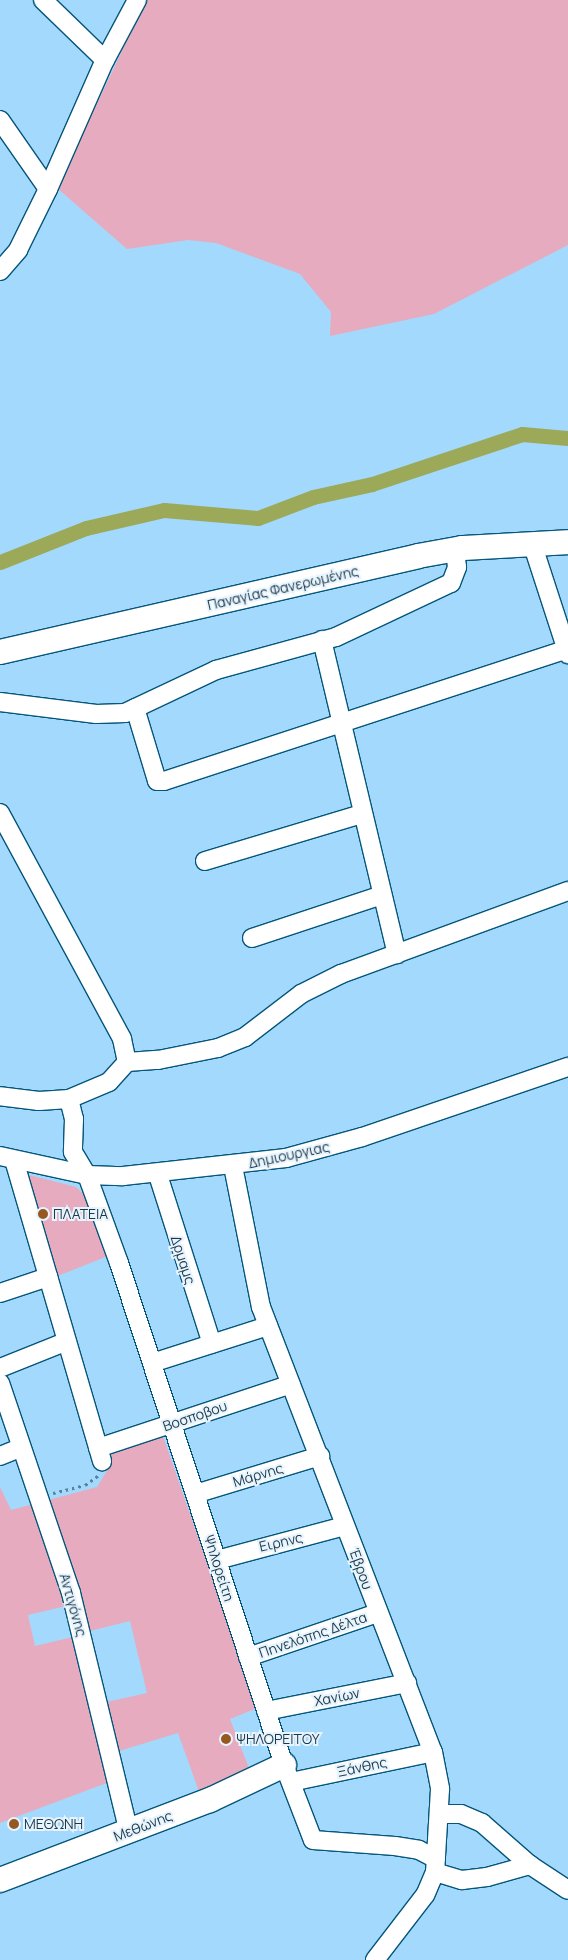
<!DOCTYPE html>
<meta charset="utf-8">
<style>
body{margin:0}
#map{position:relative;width:568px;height:1960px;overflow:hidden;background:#a3d9fc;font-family:Manrope,sans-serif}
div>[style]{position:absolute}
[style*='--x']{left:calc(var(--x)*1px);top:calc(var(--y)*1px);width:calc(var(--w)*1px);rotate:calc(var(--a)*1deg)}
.green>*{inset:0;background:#e7abbf}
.canal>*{height:15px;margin:-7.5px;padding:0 7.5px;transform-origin:7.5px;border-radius:7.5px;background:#9ba959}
.path>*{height:2.5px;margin-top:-1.25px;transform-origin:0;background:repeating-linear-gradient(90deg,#59829b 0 2.5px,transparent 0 6.5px)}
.roads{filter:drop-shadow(1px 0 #04567b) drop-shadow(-1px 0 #04567b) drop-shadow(0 1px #04567b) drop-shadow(0 -1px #04567b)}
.street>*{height:18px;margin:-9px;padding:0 9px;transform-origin:9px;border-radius:9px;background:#fff}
.secondary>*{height:24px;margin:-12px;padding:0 12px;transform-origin:12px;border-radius:12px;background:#fff}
.dots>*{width:14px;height:14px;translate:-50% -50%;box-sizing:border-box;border:2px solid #e7f4fd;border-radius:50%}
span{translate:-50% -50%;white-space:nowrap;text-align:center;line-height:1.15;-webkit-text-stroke:4px #e7f4fd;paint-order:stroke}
.street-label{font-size:14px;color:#1c394a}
.poi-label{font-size:14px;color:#1c394a}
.left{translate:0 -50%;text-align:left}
</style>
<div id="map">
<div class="green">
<div style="clip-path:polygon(146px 0,568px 0,568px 245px,434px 314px,330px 336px,331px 312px,300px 274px,216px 243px,188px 240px,127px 249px,57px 188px)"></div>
<div style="clip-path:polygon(25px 1174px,76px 1187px,88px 1198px,108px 1256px,55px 1277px)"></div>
<div style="clip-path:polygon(evenodd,163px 1436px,257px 1708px,230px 1719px,257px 1789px,206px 1811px,178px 1733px,106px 1755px,112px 1781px,0 1823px,0 1487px,11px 1510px,97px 1487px,110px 1466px,105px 1453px,163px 1436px,83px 1602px,90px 1631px,130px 1621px,147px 1693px,93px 1705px,77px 1636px,35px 1646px,28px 1615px,83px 1602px)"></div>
</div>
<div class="canal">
<div style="--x:0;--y:562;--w:92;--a:-21.6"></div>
<div style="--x:86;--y:528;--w:80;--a:-13"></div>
<div style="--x:164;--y:510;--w:94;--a:4.9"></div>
<div style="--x:258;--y:518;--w:59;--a:-20.9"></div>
<div style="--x:313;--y:497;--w:60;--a:-12.4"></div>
<div style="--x:372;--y:484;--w:158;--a:-18.4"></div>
<div style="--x:522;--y:434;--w:46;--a:5"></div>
</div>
<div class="path">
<div style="--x:53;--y:1493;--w:33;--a:-14"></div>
<div style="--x:85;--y:1485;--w:17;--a:-36"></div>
</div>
<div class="roads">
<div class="street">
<div style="--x:43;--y:0;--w:86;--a:44.1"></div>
<div style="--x:0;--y:120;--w:84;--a:55.2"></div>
<div style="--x:0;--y:271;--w:28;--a:-49"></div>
<div style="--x:18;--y:250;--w:68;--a:-63.8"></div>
<div style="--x:48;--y:189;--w:141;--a:-66.2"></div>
<div style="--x:105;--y:60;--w:68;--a:-61.9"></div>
<div style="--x:533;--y:546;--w:114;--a:72"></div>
<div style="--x:322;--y:640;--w:323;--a:76.6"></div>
<div style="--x:0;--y:702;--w:97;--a:7.1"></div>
<div style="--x:96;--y:714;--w:29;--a:-2"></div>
<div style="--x:125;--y:713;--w:101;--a:-25.3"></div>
<div style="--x:216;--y:670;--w:124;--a:-15.4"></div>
<div style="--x:336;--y:637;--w:127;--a:-25.2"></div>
<div style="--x:451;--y:583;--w:17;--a:-69"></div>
<div style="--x:457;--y:567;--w:17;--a:-97"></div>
<div style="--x:135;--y:708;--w:76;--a:73.2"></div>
<div style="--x:157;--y:781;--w:7;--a:0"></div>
<div style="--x:164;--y:781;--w:424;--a:-18.1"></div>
<div style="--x:0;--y:813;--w:257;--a:61.6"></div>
<div style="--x:122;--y:1039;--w:24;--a:78"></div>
<div style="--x:127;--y:1062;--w:27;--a:132"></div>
<div style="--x:109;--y:1082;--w:43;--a:157"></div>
<div style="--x:69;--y:1099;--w:30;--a:176"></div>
<div style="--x:39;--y:1101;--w:39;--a:-173"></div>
<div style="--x:205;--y:861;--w:164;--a:-16.7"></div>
<div style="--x:252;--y:938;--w:137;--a:-18.3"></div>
<div style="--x:127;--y:1062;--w:31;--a:-4"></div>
<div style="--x:158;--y:1060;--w:61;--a:-11.3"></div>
<div style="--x:218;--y:1048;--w:29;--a:-22"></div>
<div style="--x:245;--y:1037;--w:71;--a:-37.5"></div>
<div style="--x:301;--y:994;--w:45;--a:-26.6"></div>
<div style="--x:341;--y:974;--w:242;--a:-20.1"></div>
<div style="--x:69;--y:1099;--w:21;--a:76"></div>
<div style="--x:74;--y:1119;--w:33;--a:92"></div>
<div style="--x:73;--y:1152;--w:27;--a:59"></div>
<div style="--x:87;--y:1175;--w:94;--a:70"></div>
<div style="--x:119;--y:1263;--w:528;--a:71.81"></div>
<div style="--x:284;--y:1765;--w:80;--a:68.9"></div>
<div style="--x:313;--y:1840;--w:82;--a:4.2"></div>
<div style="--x:395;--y:1846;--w:24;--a:9"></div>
<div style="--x:419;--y:1850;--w:19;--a:28"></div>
<div style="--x:0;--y:1156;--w:89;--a:12.3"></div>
<div style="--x:87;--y:1175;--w:36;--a:2"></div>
<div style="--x:123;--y:1176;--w:164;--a:-6.3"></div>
<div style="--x:286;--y:1158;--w:79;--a:-15.4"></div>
<div style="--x:362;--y:1137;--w:218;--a:-18.8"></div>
<div style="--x:14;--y:1160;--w:314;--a:73.7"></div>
<div style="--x:233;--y:1166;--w:144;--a:78.8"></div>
<div style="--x:261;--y:1307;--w:477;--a:68.9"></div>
<div style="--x:433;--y:1752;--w:38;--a:79"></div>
<div style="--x:440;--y:1789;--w:83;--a:93.4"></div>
<div style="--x:435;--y:1872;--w:25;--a:113"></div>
<div style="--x:425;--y:1895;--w:82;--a:127.6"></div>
<div style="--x:158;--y:1175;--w:177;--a:72.3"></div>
<div style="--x:0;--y:1293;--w:51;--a:-18.4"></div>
<div style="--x:152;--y:1363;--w:122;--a:-17.7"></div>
<div style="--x:0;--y:1368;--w:70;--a:-21.8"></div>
<div style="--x:0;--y:1383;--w:222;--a:71.3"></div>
<div style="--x:71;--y:1593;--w:246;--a:76.4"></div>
<div style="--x:98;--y:1448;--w:203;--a:-18.3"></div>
<div style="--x:0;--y:1456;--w:22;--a:-22"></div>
<div style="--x:195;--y:1494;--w:131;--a:-16.9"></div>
<div style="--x:217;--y:1560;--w:132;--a:-14.9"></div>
<div style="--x:248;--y:1657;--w:136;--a:-18.8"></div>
<div style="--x:266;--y:1711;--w:144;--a:-11.2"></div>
<div style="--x:291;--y:1782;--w:145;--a:-11.9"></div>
<div style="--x:439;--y:1814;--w:22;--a:0"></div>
<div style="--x:461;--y:1814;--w:23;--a:23"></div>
<div style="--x:482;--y:1823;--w:64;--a:41.2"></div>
<div style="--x:530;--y:1865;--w:45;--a:33.3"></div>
<div style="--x:435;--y:1872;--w:28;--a:17"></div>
<div style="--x:462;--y:1880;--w:25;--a:-7"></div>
<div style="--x:487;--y:1877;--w:45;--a:-15.6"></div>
</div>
<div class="secondary">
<div style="--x:0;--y:652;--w:429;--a:-12.9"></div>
<div style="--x:418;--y:556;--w:45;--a:-10.3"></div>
<div style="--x:462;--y:548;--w:106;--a:-3.2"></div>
<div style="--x:0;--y:1880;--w:225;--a:-20.9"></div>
<div style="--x:210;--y:1800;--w:82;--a:-25.3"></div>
</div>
</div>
<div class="dots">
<div style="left:43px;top:1214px;background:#975720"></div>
<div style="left:226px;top:1739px;background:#975720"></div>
<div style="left:14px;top:1824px;background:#975720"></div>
</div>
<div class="street-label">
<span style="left:283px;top:588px;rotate:-13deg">Παναγίας Φανερωμένης</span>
<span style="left:289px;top:1155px;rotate:-12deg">Δημιουργιας</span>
<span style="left:183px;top:1260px;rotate:72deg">Δρμαμς</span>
<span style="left:195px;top:1416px;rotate:-19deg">Βοσποβου</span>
<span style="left:258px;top:1475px;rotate:-17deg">Μάρνης</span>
<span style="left:281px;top:1542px;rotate:-13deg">Ειρηνς</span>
<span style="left:219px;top:1568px;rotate:72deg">Ψηλορείτη</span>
<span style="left:361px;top:1569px;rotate:70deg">Έβρου</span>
<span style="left:73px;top:1605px;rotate:74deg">Αντιγόνης</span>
<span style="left:313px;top:1635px;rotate:-19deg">Πηνελόπης Δέλτα</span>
<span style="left:337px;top:1697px;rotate:-11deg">Χανίων</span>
<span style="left:362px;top:1767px;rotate:-12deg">Ξάνθης</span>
<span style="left:143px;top:1826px;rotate:-21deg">Μεθώνης</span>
</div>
<div class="poi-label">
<span class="left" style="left:53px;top:1214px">ΠΛΑΤΕΙΑ</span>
<span class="left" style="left:236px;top:1739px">ΨΗΛΟΡΕΙΤΟΥ</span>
<span class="left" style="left:24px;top:1824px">ΜΕΘΩΝΗ</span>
</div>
</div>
